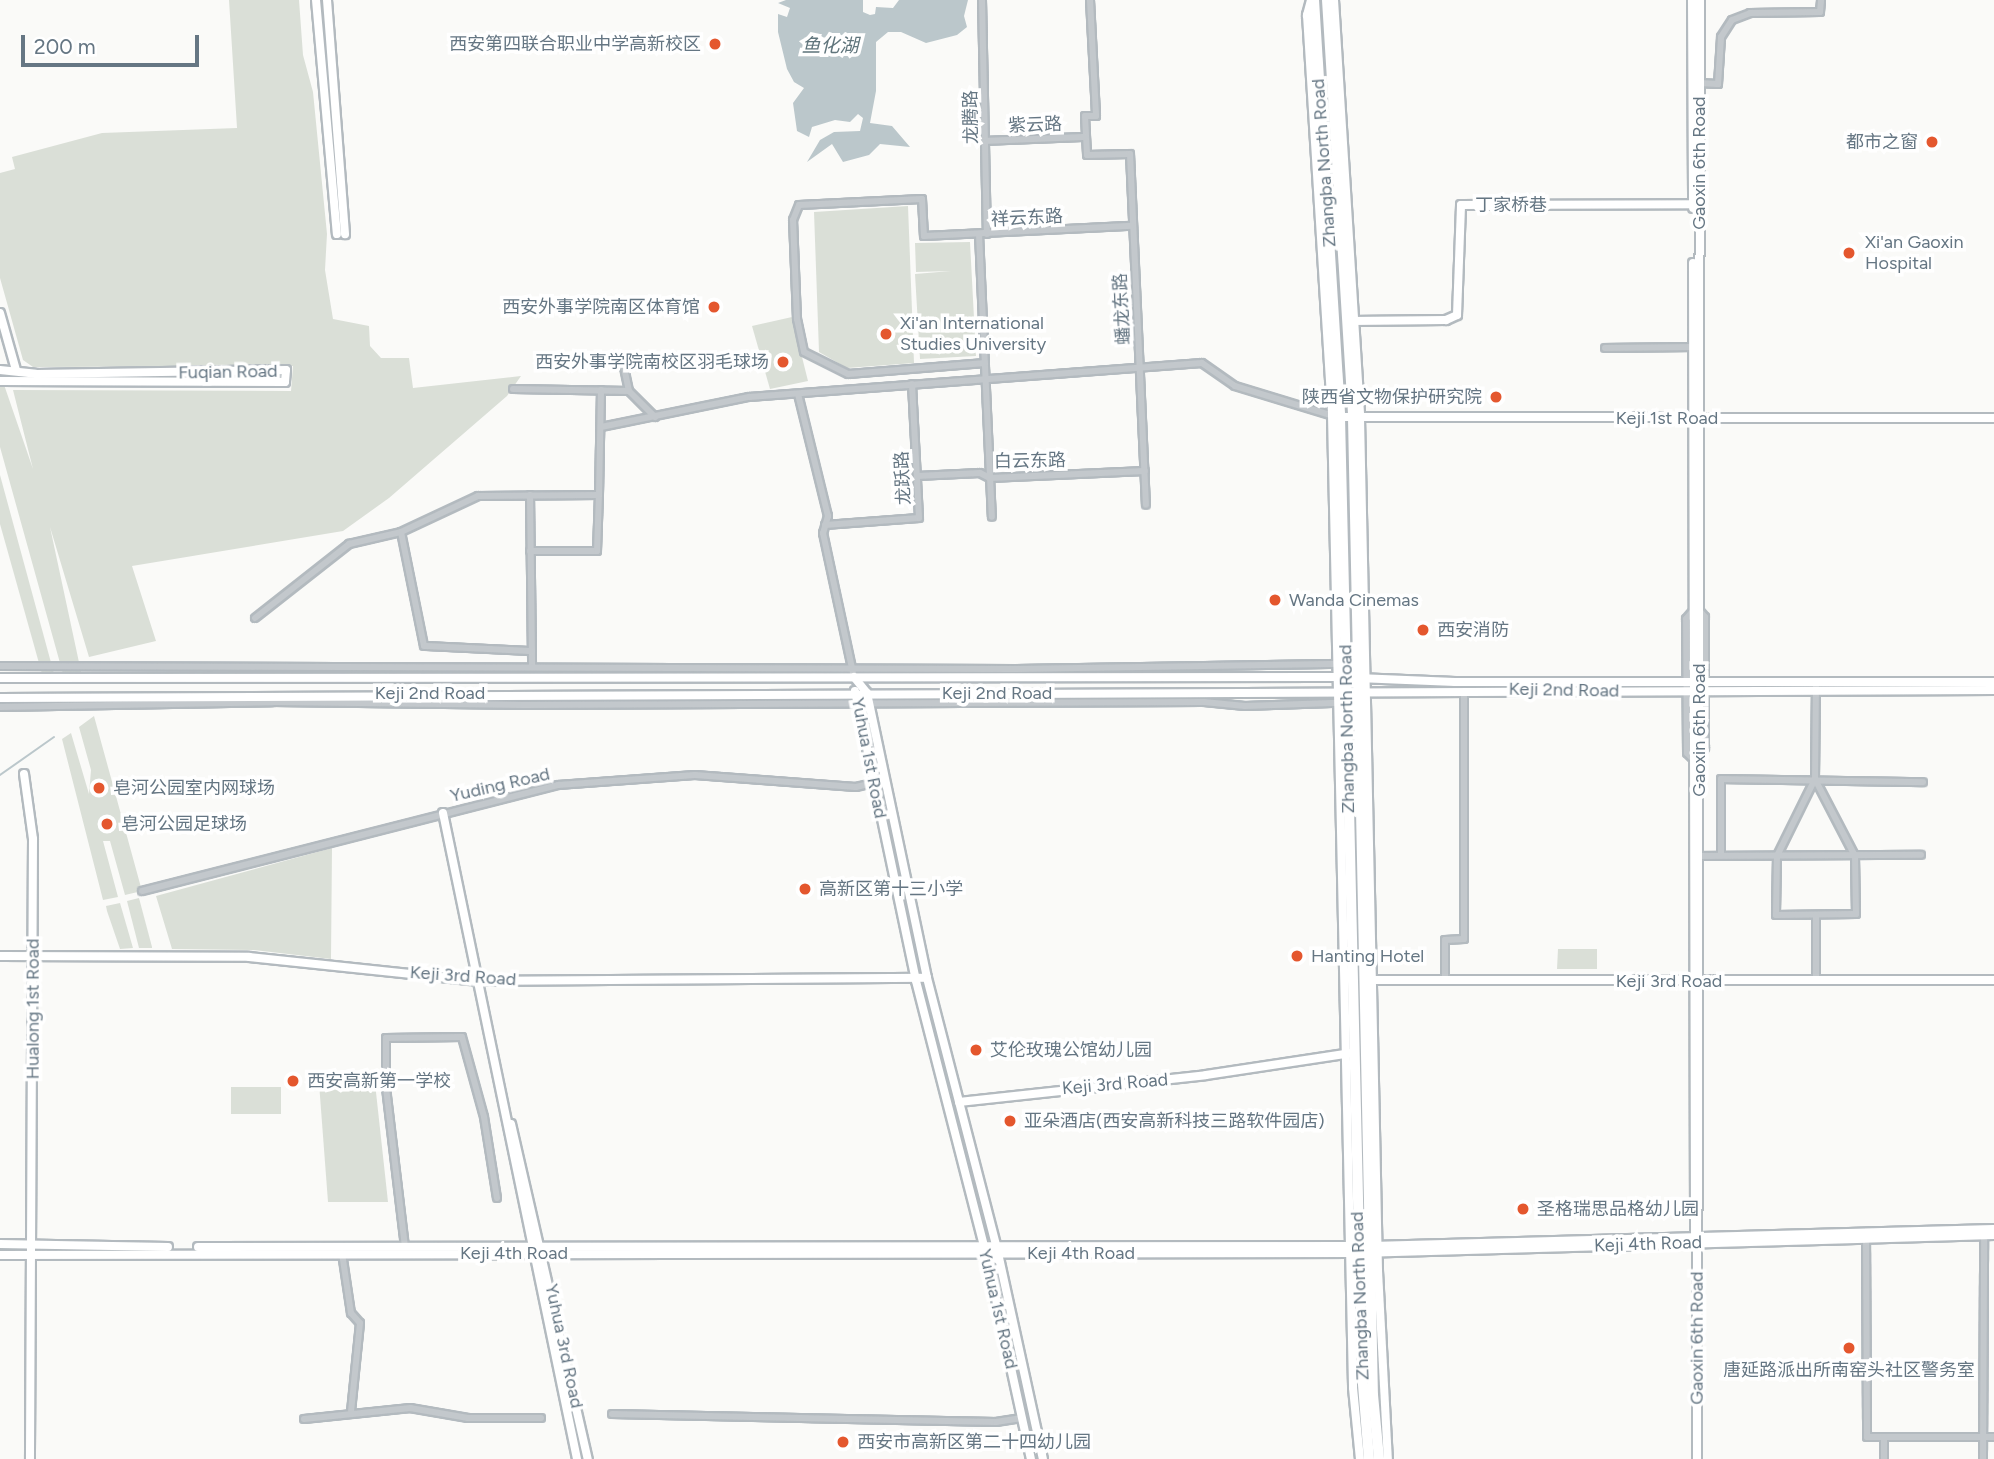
<!DOCTYPE html>
<meta charset="utf-8">
<style>
body{margin:0}
#map{position:relative;width:1994px;height:1459px;overflow:hidden;background:#fafaf8;font-family:Figtree,"Noto Sans SC",sans-serif}
div>[style]{position:absolute}
[style*='--x']{left:calc(var(--x)*1px);top:calc(var(--y)*1px);width:calc(var(--w)*1px);rotate:calc(var(--a)*1deg)}
.green>*{inset:0;background:#dadfd7}
.water>*{inset:0;background:#bbc7cb}
.stream>*{height:2px;margin:-1px;padding:0 1px;transform-origin:1px;border-radius:1px;background:#bbc7cb}
.roads{filter:drop-shadow(2px 0 #b3babf) drop-shadow(-2px 0 #b3babf) drop-shadow(0 2px #b3babf) drop-shadow(0 -2px #b3babf)}
.street>*{height:6px;margin:-3px;padding:0 3px;transform-origin:3px;border-radius:3px;background:#c3c8cc}
.secondary>*{height:8px;margin:-4px;padding:0 4px;transform-origin:4px;border-radius:4px;background:#fff}
.primary>*{height:10px;margin:-5px;padding:0 5px;transform-origin:5px;border-radius:5px;background:#fff}
.dots>*{width:19px;height:19px;translate:-50% -50%;box-sizing:border-box;border:4px solid #fff;border-radius:50%}
span{translate:-50% -50%;white-space:nowrap;text-align:center;line-height:1.15;-webkit-text-stroke:7px #fff;paint-order:stroke}
.poi-label{font-size:18px;color:#657683}
.right{translate:-100% -50%;text-align:right}
.left{translate:0 -50%;text-align:left}
.street-label{font-size:18px;color:#657683}
.water-label{font-size:19px;color:#60757c;font-style:italic}
.scale{position:absolute;left:21px;top:35px;width:178px;height:32px;box-sizing:border-box;border:4px solid #657683;border-top:0;padding-left:9px;font-size:21px;line-height:24px;white-space:nowrap;color:#657683;-webkit-text-stroke:5px #fff;paint-order:stroke}
</style>
<div id="map">
<div class="green">
<div style="clip-path:polygon(229px 0,299px 0,303px 55px,313px 92px,327px 234px,325px 270px,333px 319px,369px 326px,370px 346px,381px 358px,409px 358px,413px 388px,521px 376px,507px 396px,389px 498px,343px 531px,132px 566px,156px 641px,89px 657px,50px 527px,83px 681px,65px 681px,0 447px,0 373px,33px 469px,13px 390px,291px 391px,293px 366px,33px 367px,23px 360px,0 278px,0 173px,15px 169px,12px 157px,102px 133px,237px 128px)"></div>
<div style="clip-path:polygon(908px 206px,914px 363px,847px 368px,819px 352px,814px 212px)"></div>
<div style="clip-path:polygon(970px 242px,976px 356px,920px 359px,915px 274px,951px 271px,916px 272px,915px 243px)"></div>
<div style="clip-path:polygon(792px 317px,808px 381px,770px 389px,752px 326px)"></div>
<div style="clip-path:polygon(0 475px,56px 681px,44px 681px,0 524px)"></div>
<div style="clip-path:polygon(94px 716px,142px 891px,125px 895px,110px 841px,103px 841px,118px 897px,103px 900px,62px 739px,71px 733px,89px 794px,91px 770px,79px 727px)"></div>
<div style="clip-path:polygon(332px 848px,331px 959px,254px 950px,172px 949px,156px 896px)"></div>
<div style="clip-path:polygon(139px 898px,152px 947px,152px 948px,139px 948px,127px 901px)"></div>
<div style="clip-path:polygon(120px 903px,133px 948px,120px 949px,107px 911px,106px 906px)"></div>
<div style="clip-path:polygon(1558px 949px,1597px 949px,1597px 969px,1557px 969px)"></div>
<div style="clip-path:polygon(319px 1083px,375px 1083px,388px 1202px,328px 1202px)"></div>
<div style="clip-path:polygon(231px 1087px,281px 1087px,281px 1114px,231px 1114px)"></div>
</div>
<div class="water">
<div style="clip-path:polygon(786px 0,863px 0,863px 12px,870px 15px,875px 14px,876px 7px,893px 8px,899px 0,968px 0,964px 16px,967px 27px,957px 35px,926px 43px,901px 32px,888px 32px,876px 42px,876px 91px,870px 123px,892px 126px,910px 147px,880px 144px,869px 155px,843px 162px,832px 144px,807px 162px,820px 140px,834px 132px,860px 131px,863px 118px,858px 114px,850px 122px,835px 120px,812px 127px,809px 137px,797px 131px,793px 103px,804px 88px,794px 82px,787px 69px,778px 32px,778px 14px,787px 17px,790px 8px,778px 3px)"></div>
</div>
<div class="stream">
<div style="--x:0;--y:775;--w:66;--a:-35.1"></div>
</div>
<div class="roads">
<div class="street">
<div style="--x:982;--y:0;--w:234;--a:88.8"></div>
<div style="--x:1090;--y:0;--w:116;--a:87"></div>
<div style="--x:1096;--y:116;--w:11;--a:180"></div>
<div style="--x:1085;--y:116;--w:39;--a:87"></div>
<div style="--x:1087;--y:155;--w:43;--a:-1.3"></div>
<div style="--x:1130;--y:154;--w:351;--a:87.4"></div>
<div style="--x:1699;--y:83;--w:19;--a:3"></div>
<div style="--x:1718;--y:84;--w:47;--a:-86.3"></div>
<div style="--x:1721;--y:37;--w:20;--a:-57"></div>
<div style="--x:1732;--y:20;--w:19;--a:-21"></div>
<div style="--x:1750;--y:13;--w:70;--a:-0.8"></div>
<div style="--x:1820;--y:12;--w:12;--a:-85"></div>
<div style="--x:986;--y:141;--w:100;--a:-2.3"></div>
<div style="--x:979;--y:234;--w:283;--a:87.4"></div>
<div style="--x:1605;--y:348;--w:88;--a:-0.7"></div>
<div style="--x:622;--y:358;--w:34;--a:78"></div>
<div style="--x:629;--y:391;--w:37;--a:45"></div>
<div style="--x:985;--y:363;--w:137;--a:175.4"></div>
<div style="--x:848;--y:374;--w:49;--a:-153.4"></div>
<div style="--x:804;--y:352;--w:34;--a:-102"></div>
<div style="--x:797;--y:319;--w:99;--a:-92.3"></div>
<div style="--x:793;--y:220;--w:16;--a:-68"></div>
<div style="--x:799;--y:205;--w:123;--a:-2.8"></div>
<div style="--x:922;--y:199;--w:37;--a:87"></div>
<div style="--x:924;--y:236;--w:208;--a:-2.8"></div>
<div style="--x:513;--y:389;--w:116;--a:1"></div>
<div style="--x:798;--y:394;--w:126;--a:76.2"></div>
<div style="--x:828;--y:516;--w:18;--a:106"></div>
<div style="--x:823;--y:533;--w:147;--a:77.9"></div>
<div style="--x:601;--y:427;--w:151;--a:-11.5"></div>
<div style="--x:749;--y:397;--w:454;--a:-4.3"></div>
<div style="--x:1202;--y:363;--w:40;--a:34.9"></div>
<div style="--x:1235;--y:386;--w:103;--a:16.9"></div>
<div style="--x:917;--y:476;--w:63;--a:-2.7"></div>
<div style="--x:980;--y:473;--w:11;--a:27"></div>
<div style="--x:990;--y:478;--w:155;--a:-2.6"></div>
<div style="--x:530;--y:495;--w:171;--a:89.3"></div>
<div style="--x:825;--y:525;--w:94;--a:-4.3"></div>
<div style="--x:919;--y:518;--w:134;--a:-93"></div>
<div style="--x:401;--y:532;--w:116;--a:78.6"></div>
<div style="--x:424;--y:646;--w:108;--a:2.7"></div>
<div style="--x:530;--y:551;--w:67;--a:0"></div>
<div style="--x:597;--y:551;--w:56;--a:-88"></div>
<div style="--x:255;--y:618;--w:120;--a:-38.2"></div>
<div style="--x:349;--y:544;--w:53;--a:-13"></div>
<div style="--x:401;--y:532;--w:85;--a:-25.1"></div>
<div style="--x:478;--y:496;--w:121;--a:-0.5"></div>
<div style="--x:599;--y:495;--w:105;--a:-88.9"></div>
<div style="--x:0;--y:666;--w:1014;--a:0.17"></div>
<div style="--x:1014;--y:669;--w:331;--a:-0.9"></div>
<div style="--x:1345;--y:664;--w:16;--a:27"></div>
<div style="--x:0;--y:707;--w:273;--a:-1"></div>
<div style="--x:273;--y:702;--w:250;--a:0.7"></div>
<div style="--x:523;--y:705;--w:681;--a:-0.25"></div>
<div style="--x:1204;--y:702;--w:41;--a:5.6"></div>
<div style="--x:1245;--y:706;--w:116;--a:-2"></div>
<div style="--x:1699;--y:758;--w:12;--a:-59"></div>
<div style="--x:1705;--y:748;--w:131;--a:-90"></div>
<div style="--x:1705;--y:617;--w:9;--a:-131"></div>
<div style="--x:1693;--y:759;--w:8;--a:-135"></div>
<div style="--x:1687;--y:753;--w:134;--a:-90.4"></div>
<div style="--x:1686;--y:619;--w:11;--a:-49"></div>
<div style="--x:1815;--y:779;--w:86;--a:116.3"></div>
<div style="--x:1777;--y:856;--w:59;--a:91"></div>
<div style="--x:1776;--y:915;--w:80;--a:-0.7"></div>
<div style="--x:1856;--y:914;--w:58;--a:-91"></div>
<div style="--x:1855;--y:856;--w:87;--a:-117.5"></div>
<div style="--x:1815;--y:779;--w:92;--a:-89.4"></div>
<div style="--x:1721;--y:855;--w:76;--a:-90"></div>
<div style="--x:1721;--y:779;--w:202;--a:0.9"></div>
<div style="--x:1696;--y:856;--w:225;--a:-0.3"></div>
<div style="--x:142;--y:891;--w:429;--a:-14.3"></div>
<div style="--x:558;--y:785;--w:137;--a:-4.2"></div>
<div style="--x:695;--y:775;--w:161;--a:4.3"></div>
<div style="--x:856;--y:787;--w:17;--a:-13"></div>
<div style="--x:1816;--y:915;--w:66;--a:90"></div>
<div style="--x:1445;--y:980;--w:40;--a:-90"></div>
<div style="--x:1445;--y:940;--w:19;--a:-3"></div>
<div style="--x:1464;--y:939;--w:248;--a:-90"></div>
<div style="--x:1866;--y:1234;--w:203;--a:89.7"></div>
<div style="--x:1867;--y:1437;--w:127;--a:0"></div>
<div style="--x:405;--y:1247;--w:160;--a:-96.8"></div>
<div style="--x:386;--y:1088;--w:50;--a:-90"></div>
<div style="--x:386;--y:1038;--w:76;--a:-0.8"></div>
<div style="--x:462;--y:1037;--w:83;--a:74.6"></div>
<div style="--x:484;--y:1117;--w:82;--a:80.9"></div>
<div style="--x:342;--y:1253;--w:61;--a:81.5"></div>
<div style="--x:351;--y:1313;--w:13;--a:48"></div>
<div style="--x:360;--y:1323;--w:88;--a:95.8"></div>
<div style="--x:612;--y:1414;--w:384;--a:1.2"></div>
<div style="--x:996;--y:1422;--w:26;--a:-9"></div>
<div style="--x:304;--y:1419;--w:107;--a:-5.9"></div>
<div style="--x:410;--y:1408;--w:59;--a:9.8"></div>
<div style="--x:468;--y:1418;--w:73;--a:0"></div>
<div style="--x:1884;--y:1437;--w:22;--a:90"></div>
<div style="--x:1983;--y:1459;--w:224;--a:-89.7"></div>
</div>
<div class="secondary">
<div style="--x:316;--y:0;--w:235;--a:84.9"></div>
<div style="--x:327;--y:0;--w:235;--a:85.6"></div>
<div style="--x:1311;--y:0;--w:16;--a:105"></div>
<div style="--x:1307;--y:15;--w:401;--a:86.4"></div>
<div style="--x:1332;--y:415;--w:973;--a:88.76"></div>
<div style="--x:1353;--y:1388;--w:71;--a:84.4"></div>
<div style="--x:1334;--y:0;--w:419;--a:86.4"></div>
<div style="--x:1360;--y:418;--w:853;--a:88.79"></div>
<div style="--x:1378;--y:1271;--w:188;--a:87"></div>
<div style="--x:1692;--y:0;--w:208;--a:89.7"></div>
<div style="--x:1693;--y:263;--w:977;--a:89.88"></div>
<div style="--x:0;--y:313;--w:59;--a:74.3"></div>
<div style="--x:1351;--y:321;--w:95;--a:-0.6"></div>
<div style="--x:1446;--y:320;--w:12;--a:-24"></div>
<div style="--x:1457;--y:315;--w:110;--a:-87.9"></div>
<div style="--x:1461;--y:205;--w:235;--a:-0.2"></div>
<div style="--x:0;--y:370;--w:36;--a:6"></div>
<div style="--x:36;--y:374;--w:250;--a:-0.9"></div>
<div style="--x:286;--y:370;--w:12;--a:95"></div>
<div style="--x:285;--y:382;--w:285;--a:-179.8"></div>
<div style="--x:1340;--y:417;--w:654;--a:0.09"></div>
<div style="--x:854;--y:677;--w:21;--a:51"></div>
<div style="--x:867;--y:693;--w:291;--a:78.1"></div>
<div style="--x:927;--y:978;--w:284;--a:75.5"></div>
<div style="--x:998;--y:1253;--w:211;--a:77.7"></div>
<div style="--x:0;--y:678;--w:1333;--a:-0.04"></div>
<div style="--x:1333;--y:677;--w:122;--a:2.3"></div>
<div style="--x:1455;--y:682;--w:539;--a:0"></div>
<div style="--x:855;--y:691;--w:296;--a:78.1"></div>
<div style="--x:916;--y:981;--w:281;--a:75.6"></div>
<div style="--x:986;--y:1253;--w:211;--a:77.7"></div>
<div style="--x:0;--y:698;--w:1994;--a:-0.23"></div>
<div style="--x:24;--y:774;--w:66;--a:82.1"></div>
<div style="--x:33;--y:839;--w:620;--a:90.28"></div>
<div style="--x:443;--y:813;--w:660;--a:78.28"></div>
<div style="--x:0;--y:956;--w:249;--a:0.2"></div>
<div style="--x:249;--y:957;--w:231;--a:6"></div>
<div style="--x:479;--y:981;--w:448;--a:-0.4"></div>
<div style="--x:1367;--y:980;--w:627;--a:0"></div>
<div style="--x:959;--y:1102;--w:248;--a:-6.2"></div>
<div style="--x:1206;--y:1075;--w:147;--a:-8.6"></div>
<div style="--x:511;--y:1124;--w:344;--a:77.1"></div>
<div style="--x:0;--y:1244;--w:168;--a:1"></div>
<div style="--x:198;--y:1247;--w:1173;--a:-0.05"></div>
<div style="--x:1371;--y:1246;--w:623;--a:-1.56"></div>
<div style="--x:0;--y:1255;--w:1359;--a:-0.08"></div>
<div style="--x:1359;--y:1253;--w:635;--a:-1.62"></div>
<div style="--x:1697;--y:1459;--w:1459;--a:-89.88"></div>
</div>
<div class="primary">
<div style="--x:1314;--y:0;--w:418;--a:86.4"></div>
<div style="--x:1340;--y:417;--w:955;--a:88.68"></div>
<div style="--x:1362;--y:1372;--w:87;--a:85.4"></div>
<div style="--x:1327;--y:0;--w:419;--a:86.4"></div>
<div style="--x:1353;--y:418;--w:977;--a:88.83"></div>
<div style="--x:1373;--y:1395;--w:64;--a:84.6"></div>
</div>
</div>
<div class="dots">
<div style="left:715px;top:44px;background:#e4572e"></div>
<div style="left:1932px;top:142px;background:#e4572e"></div>
<div style="left:1849px;top:253px;background:#e4572e"></div>
<div style="left:714px;top:307px;background:#e4572e"></div>
<div style="left:886px;top:334px;background:#e4572e"></div>
<div style="left:783px;top:362px;background:#e4572e"></div>
<div style="left:1496px;top:397px;background:#e4572e"></div>
<div style="left:1275px;top:600px;background:#e4572e"></div>
<div style="left:1423px;top:630px;background:#e4572e"></div>
<div style="left:99px;top:788px;background:#e4572e"></div>
<div style="left:107px;top:824px;background:#e4572e"></div>
<div style="left:805px;top:889px;background:#e4572e"></div>
<div style="left:1297px;top:956px;background:#e4572e"></div>
<div style="left:976px;top:1050px;background:#e4572e"></div>
<div style="left:293px;top:1081px;background:#e4572e"></div>
<div style="left:1010px;top:1121px;background:#e4572e"></div>
<div style="left:1523px;top:1209px;background:#e4572e"></div>
<div style="left:1849px;top:1348px;background:#e4572e"></div>
<div style="left:843px;top:1442px;background:#e4572e"></div>
</div>
<div class="poi-label">
<span class="right" style="left:701px;top:44px">西安第四联合职业中学高新校区</span>
<span class="right" style="left:1918px;top:142px">都市之窗</span>
<span class="left" style="left:1865px;top:253px">Xi'an Gaoxin<br>Hospital</span>
<span class="right" style="left:700px;top:307px">西安外事学院南区体育馆</span>
<span class="left" style="left:900px;top:334px">Xi'an International<br>Studies University</span>
<span class="right" style="left:769px;top:362px">西安外事学院南校区羽毛球场</span>
<span class="right" style="left:1482px;top:397px">陕西省文物保护研究院</span>
<span class="left" style="left:1289px;top:600px">Wanda Cinemas</span>
<span class="left" style="left:1437px;top:630px">西安消防</span>
<span class="left" style="left:113px;top:788px">皂河公园室内网球场</span>
<span class="left" style="left:121px;top:824px">皂河公园足球场</span>
<span class="left" style="left:819px;top:889px">高新区第十三小学</span>
<span class="left" style="left:1311px;top:956px">Hanting Hotel</span>
<span class="left" style="left:990px;top:1050px">艾伦玫瑰公馆幼儿园</span>
<span class="left" style="left:307px;top:1081px">西安高新第一学校</span>
<span class="left" style="left:1024px;top:1121px">亚朵酒店(西安高新科技三路软件园店)</span>
<span class="left" style="left:1537px;top:1209px">圣格瑞思品格幼儿园</span>
<span style="left:1849px;top:1370px">唐延路派出所南窑头社区警务室</span>
<span class="left" style="left:857px;top:1442px">西安市高新区第二十四幼儿园</span>
</div>
<div class="street-label">
<span style="left:971px;top:117px;rotate:-91deg">龙腾路</span>
<span style="left:1035px;top:125px;rotate:-2deg">紫云路</span>
<span style="left:1324px;top:163px;rotate:-94deg">Zhangba North Road</span>
<span style="left:1699px;top:163px;rotate:-90deg">Gaoxin 6th Road</span>
<span style="left:1511px;top:205px">丁家桥巷</span>
<span style="left:1027px;top:218px;rotate:-3deg">祥云东路</span>
<span style="left:1122px;top:309px;rotate:-93deg">蟠龙东路</span>
<span style="left:228px;top:372px;rotate:-1deg">Fuqian Road</span>
<span style="left:1667px;top:418px">Keji 1st Road</span>
<span style="left:1030px;top:461px;rotate:-1deg">白云东路</span>
<span style="left:903px;top:478px;rotate:-93deg">龙跃路</span>
<span style="left:1564px;top:690px;rotate:1deg">Keji 2nd Road</span>
<span style="left:430px;top:693px">Keji 2nd Road</span>
<span style="left:997px;top:693px">Keji 2nd Road</span>
<span style="left:1347px;top:729px;rotate:-91deg">Zhangba North Road</span>
<span style="left:1699px;top:730px;rotate:-90deg">Gaoxin 6th Road</span>
<span style="left:869px;top:758px;rotate:79deg">Yuhua 1st Road</span>
<span style="left:500px;top:785px;rotate:-13deg">Yuding Road</span>
<span style="left:463px;top:976px;rotate:4deg">Keji 3rd Road</span>
<span style="left:1669px;top:981px">Keji 3rd Road</span>
<span style="left:33px;top:1009px;rotate:-90deg">Hualong 1st Road</span>
<span style="left:1115px;top:1084px;rotate:-5deg">Keji 3rd Road</span>
<span style="left:1648px;top:1244px;rotate:-2deg">Keji 4th Road</span>
<span style="left:514px;top:1253px">Keji 4th Road</span>
<span style="left:1081px;top:1253px">Keji 4th Road</span>
<span style="left:1360px;top:1296px;rotate:-92deg">Zhangba North Road</span>
<span style="left:998px;top:1309px;rotate:77deg">Yuhua 1st Road</span>
<span style="left:1697px;top:1338px;rotate:-90deg">Gaoxin 6th Road</span>
<span style="left:564px;top:1346px;rotate:78deg">Yuhua 3rd Road</span>
</div>
<div class="water-label">
<span style="left:830px;top:46px">鱼化湖</span>
</div>
<div class="scale">200 m</div>
</div>
